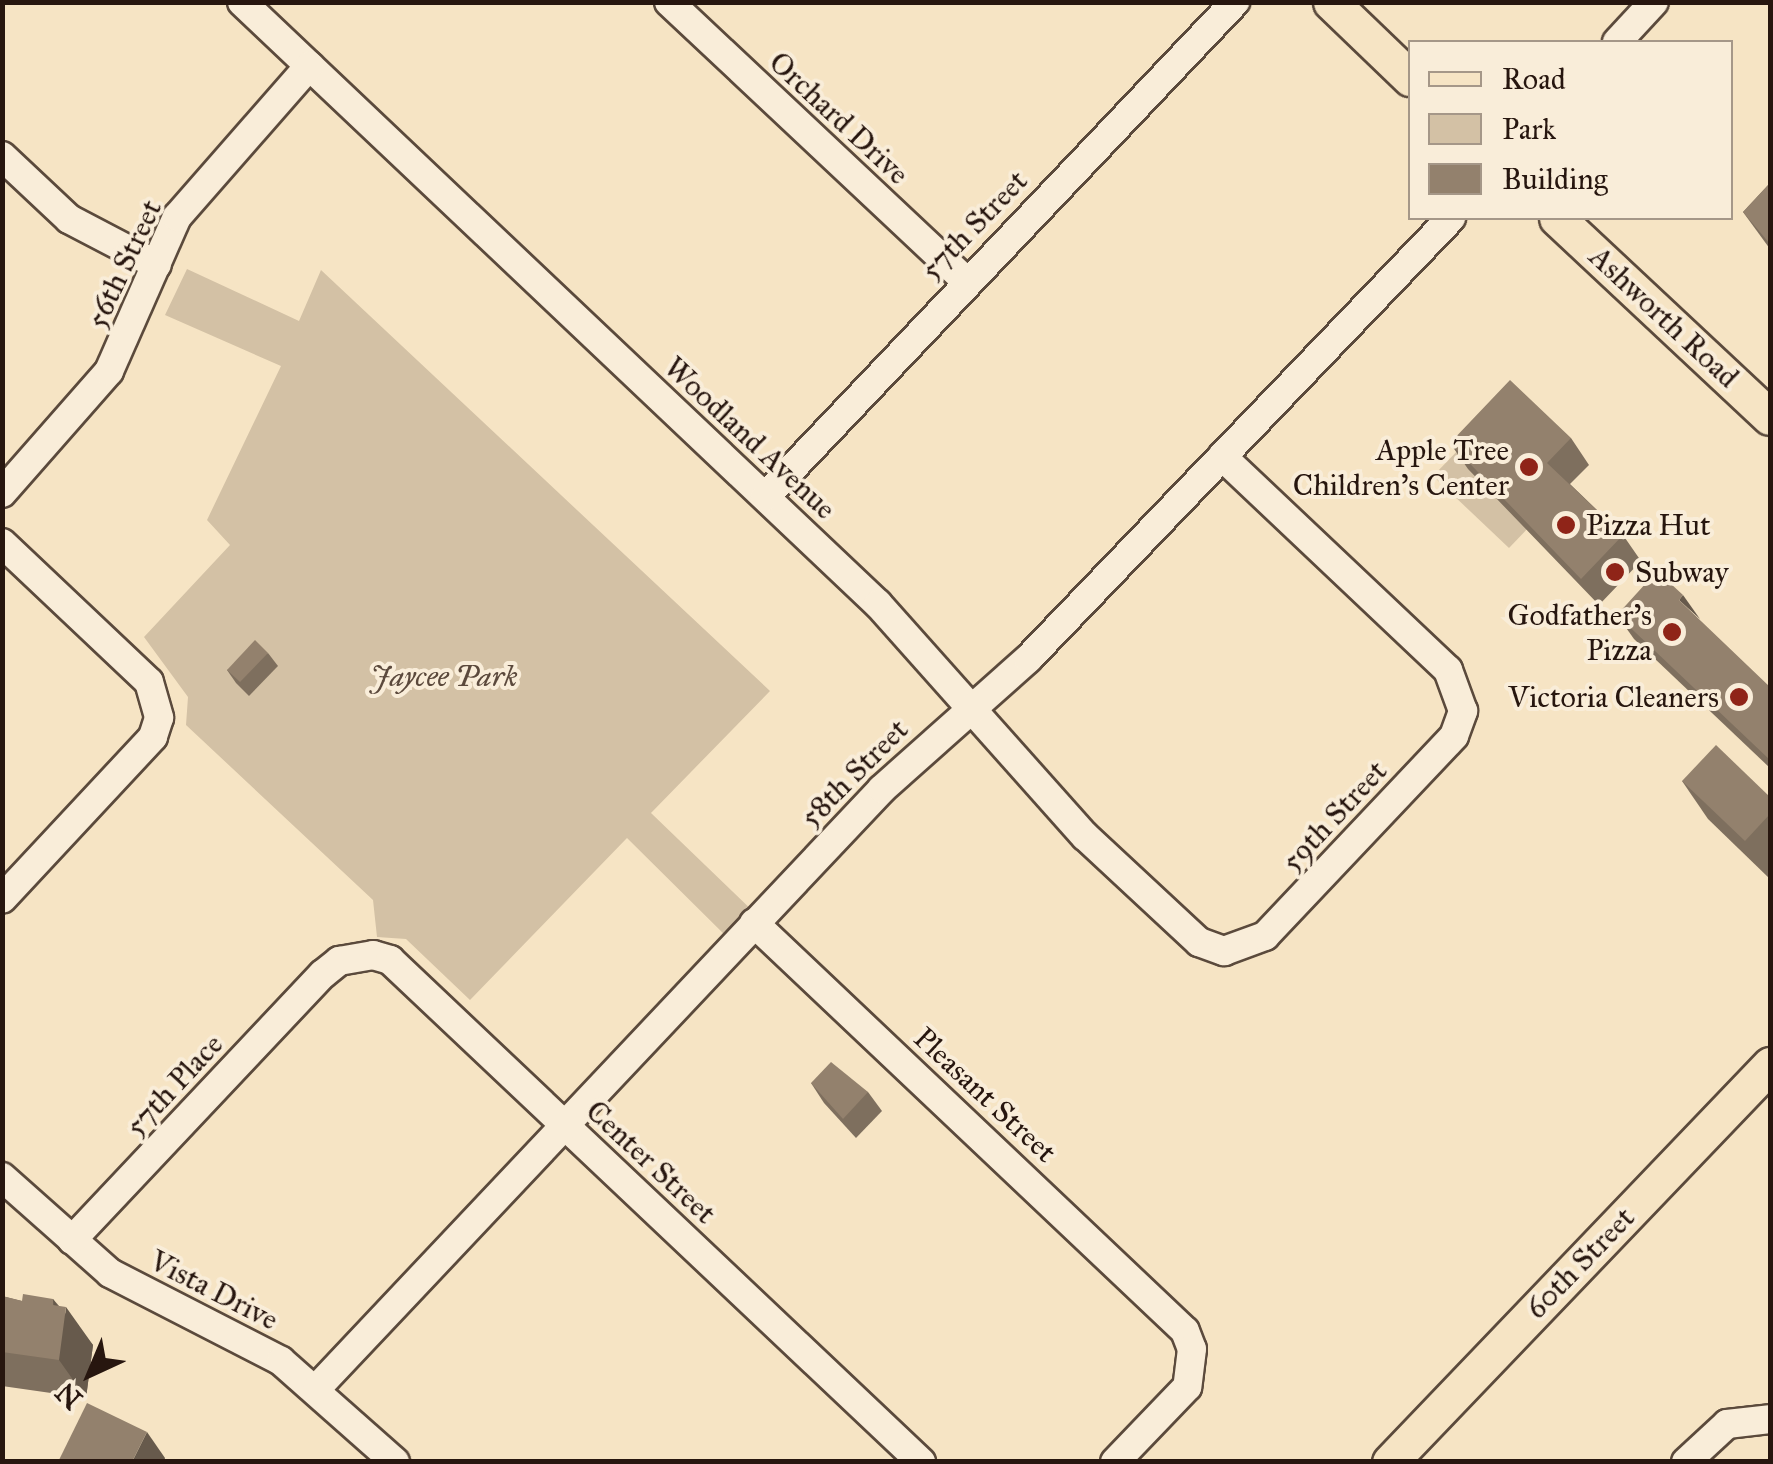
<!DOCTYPE html>
<style>
body{margin:0}
#map{position:relative;width:1773px;height:1464px;overflow:hidden;background:#f6e4c4;font-family:"IM FELL Great Primer",serif}
div>[style]{position:absolute}
[style*='--x']{left:calc(var(--x)*1px);top:calc(var(--y)*1px);width:calc(var(--w)*1px);rotate:calc(var(--a)*1deg)}
.green>*{inset:0;background:#d3c1a5}
.roads{filter:drop-shadow(2px 0 #5b4a3c) drop-shadow(-2px 0 #5b4a3c) drop-shadow(0 2px #5b4a3c) drop-shadow(0 -2px #5b4a3c)}
.minor>*{height:28px;margin:-14px;padding:0 14px;transform-origin:14px;border-radius:14px;background:#f9edd9}
.major>*{height:35px;margin:-17.5px;padding:0 17.5px;transform-origin:17.5px;border-radius:17.5px;background:#f6e4c4}
.wall>*{inset:0;background:#7e6f5e}
.shaded-wall>*{inset:0;background:#675a4c}
.building>*{inset:0;background:#93816d}
.dots>*{width:28px;height:28px;translate:-50% -50%;box-sizing:border-box;border:5px solid #f9edd9;border-radius:50%}
span{translate:-50% -50%;white-space:nowrap;text-align:center;line-height:1.15;-webkit-text-stroke:8px #f9edd9;paint-order:stroke}
.street-label{font-size:30px;color:#27160f}
.poi-label{font-size:30px;color:#27160f}
.right{translate:-100% -50%;text-align:right}
.left{translate:0 -50%;text-align:left}
.park-label{font-size:30px;color:#5b493c;font-style:italic}
.frame{position:absolute;inset:0;border:5px solid #27160f;pointer-events:none}
.legend{position:absolute;left:1408px;top:40px;width:325px;height:180px;box-sizing:border-box;background:#f9edd9;border:2px solid #a59788;margin:0;padding:12px 18px;list-style:none;font-size:30px;color:#27160f}
.legend li{display:flex;align-items:center;gap:20px;height:50px}
.legend b{width:50px;border:2px solid #a59788}
.north{position:absolute;left:40px;top:1324px;width:100px;height:100px;-webkit-text-stroke:8px #f9edd9;paint-order:stroke;rotate:224deg;font-size:28px;font-weight:700;line-height:40px;text-align:center;color:#27160f}
.north::after{content:'';display:block;margin:auto;width:35px;height:45px;background:#27160f;clip-path:polygon(50% 0,100% 100%,50% 72%,0 100%)}
</style>
<div id="map">
<div class="green">
<div style="clip-path:polygon(187px 269px,299px 321px,321px 270px,770px 691px,651px 813px,759px 917px,734px 944px,627px 838px,470px 1000px,406px 939px,377px 937px,373px 900px,186px 725px,188px 697px,144px 637px,230px 545px,207px 520px,281px 366px,165px 315px)"></div>
<div style="clip-path:polygon(1502px 405px,1529px 527px,1509px 548px,1433px 476px)"></div>
</div>
<div class="roads">
<div class="minor">
<div style="--x:242;--y:2;--w:876;--a:43.43"></div>
<div style="--x:878;--y:604;--w:311;--a:48.3"></div>
<div style="--x:1085;--y:836;--w:156;--a:42.9"></div>
<div style="--x:1199;--y:942;--w:27;--a:20"></div>
<div style="--x:1224;--y:951;--w:44;--a:-20.1"></div>
<div style="--x:1265;--y:936;--w:275;--a:-46.6"></div>
<div style="--x:1454;--y:736;--w:27;--a:-70"></div>
<div style="--x:1463;--y:711;--w:44;--a:-110.1"></div>
<div style="--x:1448;--y:670;--w:311;--a:-136.6"></div>
<div style="--x:669;--y:2;--w:406;--a:43.2"></div>
<div style="--x:1617;--y:42;--w:54;--a:-47.2"></div>
<div style="--x:2;--y:156;--w:92;--a:43.2"></div>
<div style="--x:69;--y:219;--w:99;--a:27.6"></div>
<div style="--x:2;--y:493;--w:162;--a:-48.7"></div>
<div style="--x:109;--y:371;--w:168;--a:-66.2"></div>
<div style="--x:177;--y:217;--w:201;--a:-48.8"></div>
<div style="--x:765;--y:497;--w:683;--a:-46.48"></div>
<div style="--x:2;--y:543;--w:202;--a:43.4"></div>
<div style="--x:149;--y:682;--w:37;--a:74"></div>
<div style="--x:159;--y:718;--w:20;--a:108"></div>
<div style="--x:153;--y:737;--w:221;--a:133"></div>
<div style="--x:754;--y:923;--w:593;--a:43.43"></div>
<div style="--x:1185;--y:1331;--w:19;--a:69"></div>
<div style="--x:1192;--y:1349;--w:38;--a:97"></div>
<div style="--x:1187;--y:1387;--w:104;--a:133.8"></div>
<div style="--x:2;--y:1177;--w:144;--a:41.6"></div>
<div style="--x:110;--y:1273;--w:192;--a:27.2"></div>
<div style="--x:281;--y:1361;--w:152;--a:41.5"></div>
<div style="--x:72;--y:1240;--w:366;--a:-46.7"></div>
<div style="--x:323;--y:974;--w:21;--a:-39"></div>
<div style="--x:339;--y:961;--w:35;--a:-10"></div>
<div style="--x:373;--y:955;--w:18;--a:16"></div>
<div style="--x:390;--y:960;--w:731;--a:43.39"></div>
<div style="--x:317;--y:1388;--w:823;--a:-46.67"></div>
<div style="--x:882;--y:789;--w:195;--a:-41.7"></div>
<div style="--x:1028;--y:659;--w:611;--a:-46.19"></div>
<div style="--x:1686;--y:1462;--w:56;--a:-42.8"></div>
<div style="--x:1727;--y:1424;--w:43;--a:-6.6"></div>
</div>
<div class="major">
<div style="--x:1331;--y:2;--w:110;--a:43.9"></div>
<div style="--x:1557;--y:218;--w:291;--a:43.1"></div>
<div style="--x:1390;--y:1462;--w:550;--a:-46.25"></div>
</div>
</div>
<div class="wall">
<div style="clip-path:polygon(1770px 183px,1770px 249px,1743px 212px)"></div>
<div style="clip-path:polygon(1571px 438px,1589px 465px,1570px 484px,1623px 535px,1641px 561px,1599px 605px,1468px 469px,1450px 443px)"></div>
<div style="clip-path:polygon(1617px 615px,1770px 687px,1770px 768px,1634px 639px)"></div>
<div style="clip-path:polygon(268px 653px,278px 666px,249px 696px,236px 683px,227px 670px)"></div>
<div style="clip-path:polygon(1682px 781px,1770px 797px,1770px 879px,1708px 819px)"></div>
<div style="clip-path:polygon(811px 1083px,868px 1092px,882px 1111px,856px 1138px,824px 1103px)"></div>
<div style="clip-path:polygon(2px 1296px,22px 1301px,53px 1299px,93px 1345px,86px 1398px,2px 1386px)"></div>
</div>
<div class="shaded-wall">
<div style="clip-path:polygon(1683px 595px,1700px 619px,1679px 600px)"></div>
<div style="clip-path:polygon(53px 1299px,65px 1316px,66px 1307px,93px 1345px,86px 1398px,59px 1360px)"></div>
<div style="clip-path:polygon(147px 1432px,165px 1458px,164px 1462px,132px 1462px)"></div>
</div>
<div class="building">
<div style="clip-path:polygon(1770px 183px,1770px 244px,1743px 212px)"></div>
<div style="clip-path:polygon(1510px 380px,1571px 438px,1547px 463px,1623px 535px,1581px 579px,1450px 443px)"></div>
<div style="clip-path:polygon(1657px 571px,1683px 595px,1679px 600px,1770px 687px,1770px 760px,1617px 615px)"></div>
<div style="clip-path:polygon(255px 640px,268px 653px,240px 682px,227px 670px)"></div>
<div style="clip-path:polygon(1716px 745px,1770px 797px,1770px 814px,1745px 841px,1682px 781px)"></div>
<div style="clip-path:polygon(831px 1062px,868px 1092px,843px 1119px,811px 1083px)"></div>
<div style="clip-path:polygon(23px 1294px,53px 1299px,53px 1305px,66px 1307px,59px 1360px,2px 1352px,2px 1296px,22px 1301px)"></div>
<div style="clip-path:polygon(87px 1403px,147px 1432px,132px 1462px,58px 1462px)"></div>
</div>
<div class="dots">
<div style="left:1529px;top:467px;background:#8f2418"></div>
<div style="left:1566px;top:525px;background:#8f2418"></div>
<div style="left:1615px;top:572px;background:#8f2418"></div>
<div style="left:1672px;top:632px;background:#8f2418"></div>
<div style="left:1739px;top:697px;background:#8f2418"></div>
</div>
<div class="street-label">
<span style="left:839px;top:118px;rotate:43deg">Orchard Drive</span>
<span style="left:974px;top:225px;rotate:-46deg">57th Street</span>
<span style="left:124px;top:264px;rotate:-65deg">56th Street</span>
<span style="left:1664px;top:317px;rotate:43deg">Ashworth Road</span>
<span style="left:750px;top:438px;rotate:43deg">Woodland Avenue</span>
<span style="left:854px;top:773px;rotate:-45deg">58th Street</span>
<span style="left:1334px;top:816px;rotate:-47deg">59th Street</span>
<span style="left:174px;top:1085px;rotate:-47deg">57th Place</span>
<span style="left:985px;top:1095px;rotate:43deg">Pleasant Street</span>
<span style="left:651px;top:1162px;rotate:43deg">Center Street</span>
<span style="left:1580px;top:1263px;rotate:-46deg">60th Street</span>
<span style="left:214px;top:1290px;rotate:27deg">Vista Drive</span>
</div>
<div class="poi-label">
<span class="right" style="left:1509px;top:467px">Apple Tree<br>Children's Center</span>
<span class="left" style="left:1586px;top:525px">Pizza Hut</span>
<span class="left" style="left:1635px;top:572px">Subway</span>
<span class="right" style="left:1652px;top:632px">Godfather's<br>Pizza</span>
<span class="right" style="left:1719px;top:697px">Victoria Cleaners</span>
</div>
<div class="park-label">
<span style="left:444px;top:676px">Jaycee Park</span>
</div>
<div class="frame"></div>
<ul class="legend">
<li><b style="height:12px;background:#f6e4c4"></b>Road</li>
<li><b style="height:28px;background:#d3c1a5"></b>Park</li>
<li><b style="height:28px;background:#93816d"></b>Building</li>
</ul>
<div class="north">N</div>
</div>
